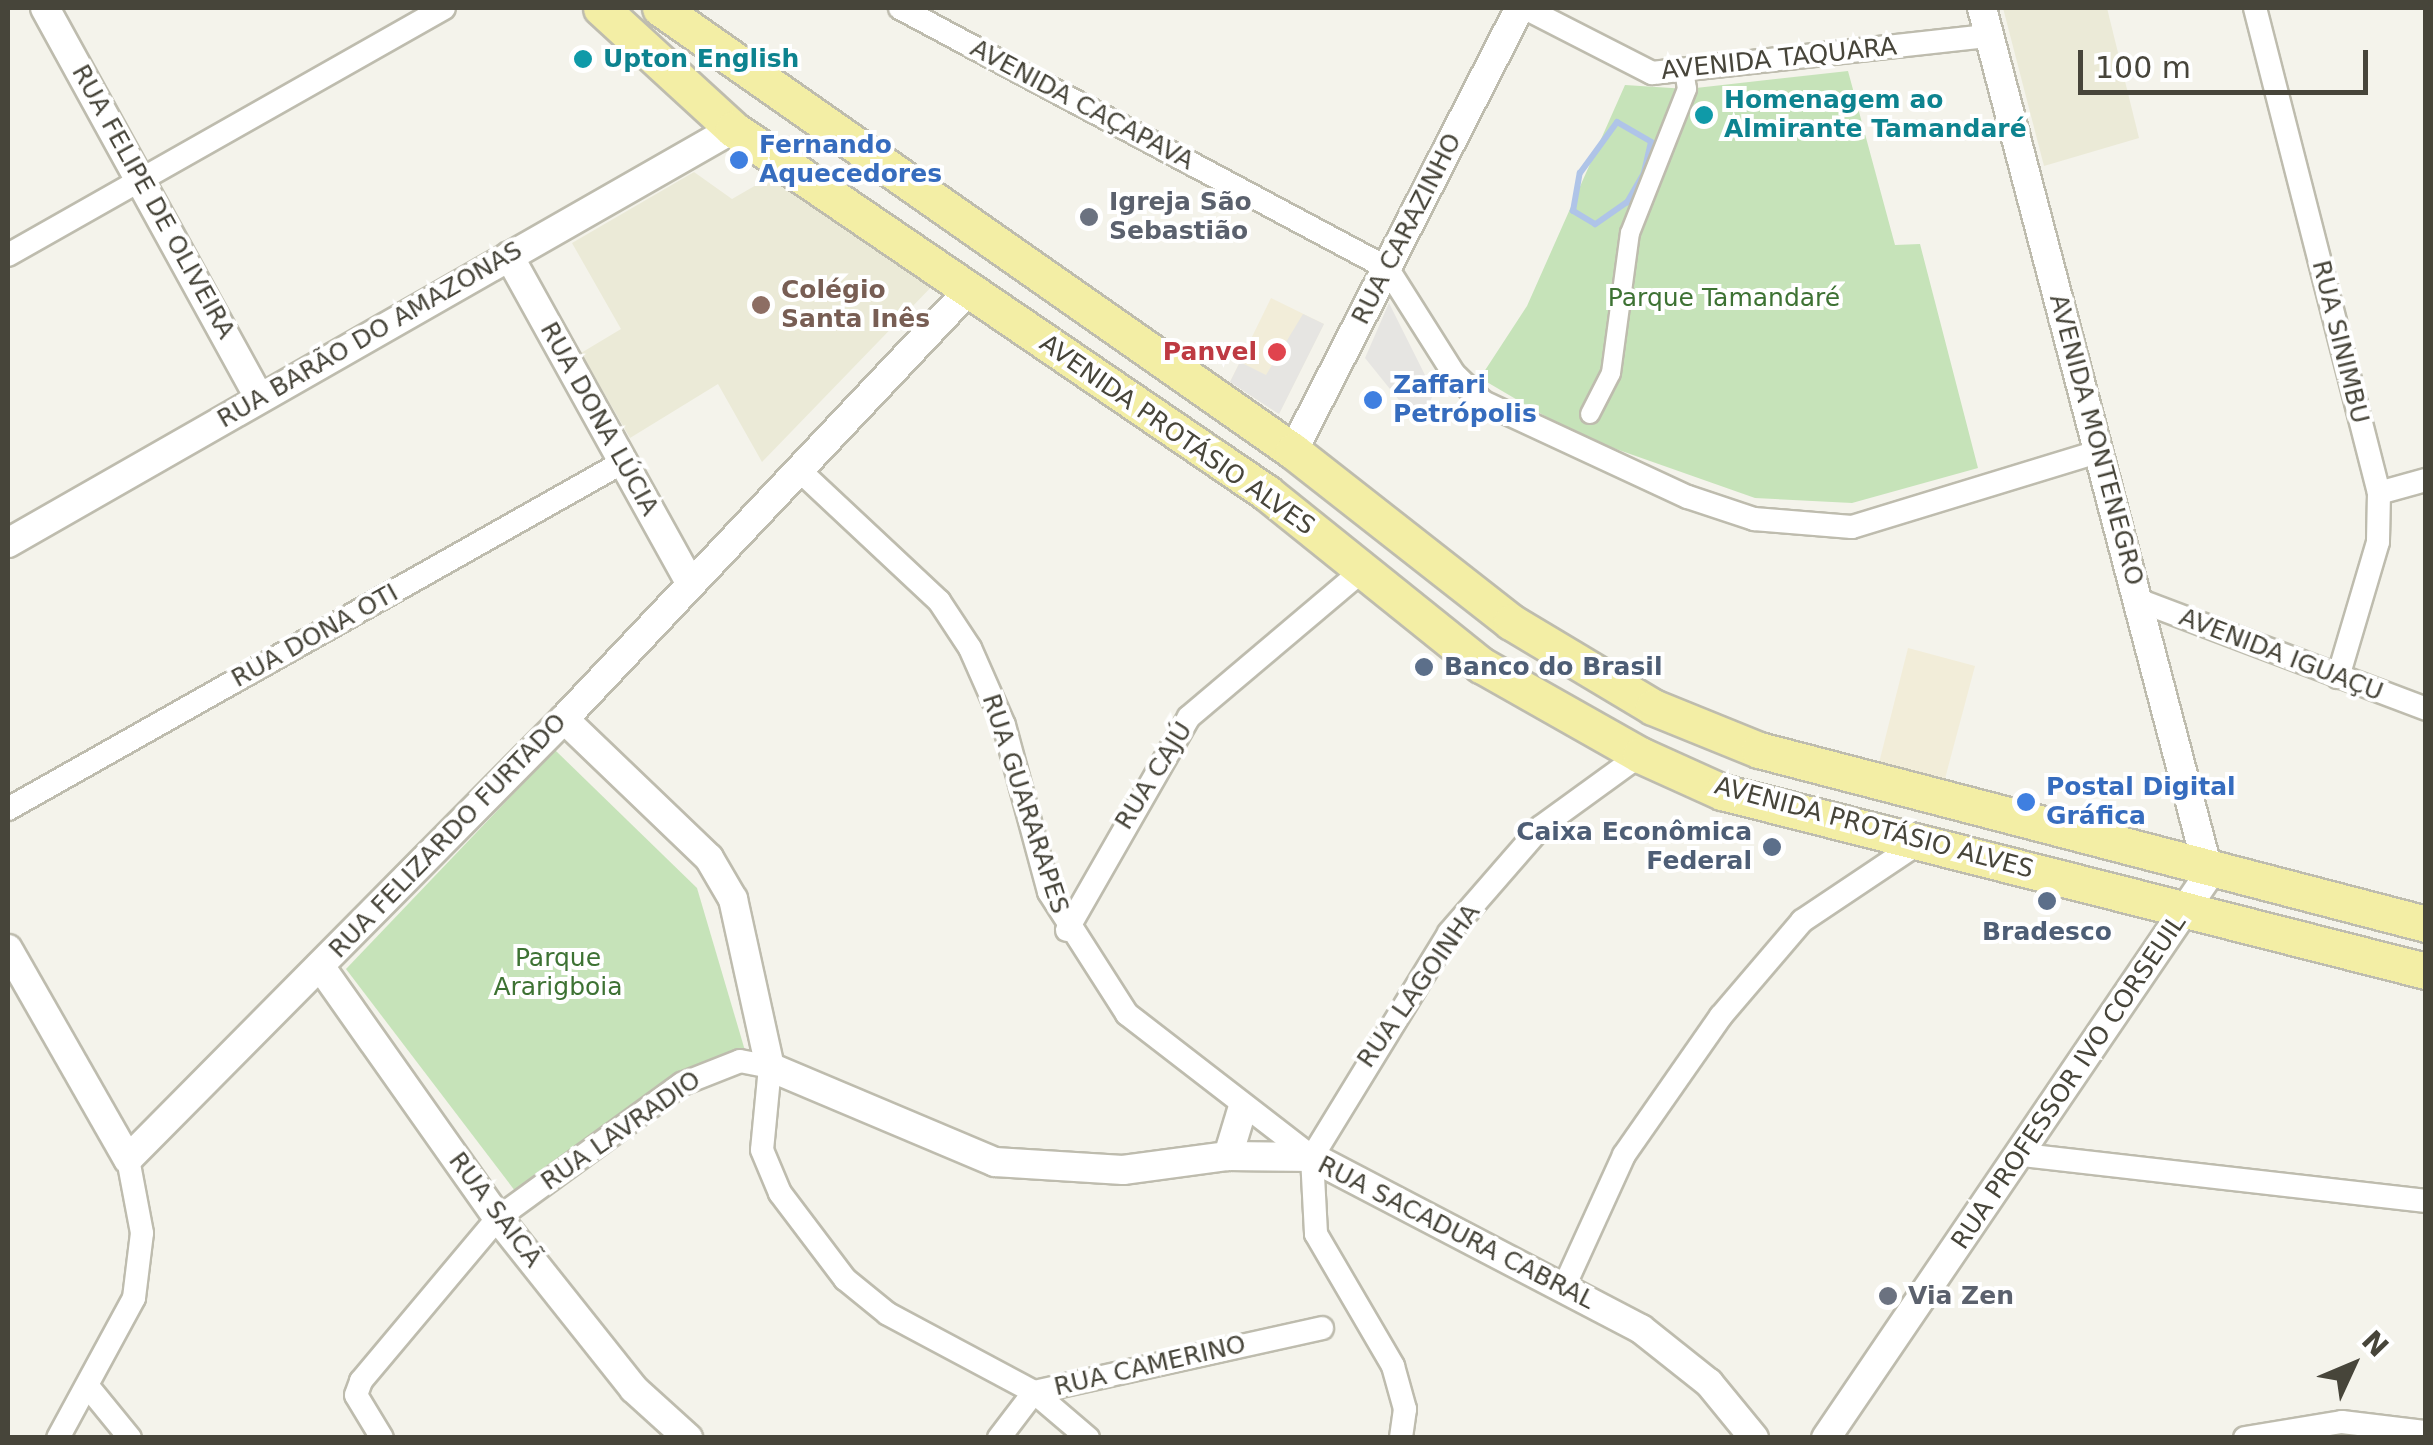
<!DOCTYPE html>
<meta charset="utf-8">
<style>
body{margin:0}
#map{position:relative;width:2433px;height:1445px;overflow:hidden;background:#f4f3eb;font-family:"DejaVu Sans",sans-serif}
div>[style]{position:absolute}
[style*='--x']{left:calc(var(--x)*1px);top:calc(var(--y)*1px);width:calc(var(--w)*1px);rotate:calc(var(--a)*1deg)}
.commercial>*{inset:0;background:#f2edd9}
.education>*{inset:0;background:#ebead7}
.green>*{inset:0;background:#c6e3b9}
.parking>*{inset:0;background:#e6e5e2}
.stream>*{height:6px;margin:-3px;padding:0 3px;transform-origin:3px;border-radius:3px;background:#afc4e8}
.roads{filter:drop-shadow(2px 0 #bebcae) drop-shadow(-2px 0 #bebcae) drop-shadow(0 2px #bebcae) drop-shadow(0 -2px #bebcae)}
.pedestrian>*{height:18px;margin:-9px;padding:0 9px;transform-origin:9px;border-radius:9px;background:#fff}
.minor>*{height:22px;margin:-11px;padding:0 11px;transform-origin:11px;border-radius:11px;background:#fff}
.tertiary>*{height:28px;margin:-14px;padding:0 14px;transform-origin:14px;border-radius:14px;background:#fff}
.primary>*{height:35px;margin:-17.5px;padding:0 17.5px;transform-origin:17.5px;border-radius:17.5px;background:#f3eea5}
.dots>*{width:28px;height:28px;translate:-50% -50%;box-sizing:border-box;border:5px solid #fff;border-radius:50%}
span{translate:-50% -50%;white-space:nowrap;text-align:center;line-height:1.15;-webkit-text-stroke:8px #fff;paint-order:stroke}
.culture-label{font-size:25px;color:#0d838f;font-weight:700}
.left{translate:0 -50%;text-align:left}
.street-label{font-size:25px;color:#47453a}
.shop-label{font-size:25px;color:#366cbe;font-weight:700}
.worship-label{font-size:25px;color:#5b616d;font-weight:700}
.education-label{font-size:25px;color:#785e54;font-weight:700}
.park-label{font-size:25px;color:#3d7233}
.health-label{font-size:25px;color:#be3a42;font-weight:700}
.right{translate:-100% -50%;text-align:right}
.service-label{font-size:25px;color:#4e5e75;font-weight:700}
.frame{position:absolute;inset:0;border:10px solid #47453a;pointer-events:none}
.north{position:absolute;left:2303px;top:1315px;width:100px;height:100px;-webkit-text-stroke:8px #fff;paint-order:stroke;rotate:46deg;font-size:28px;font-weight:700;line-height:40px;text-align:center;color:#47453a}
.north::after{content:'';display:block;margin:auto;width:35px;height:45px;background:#47453a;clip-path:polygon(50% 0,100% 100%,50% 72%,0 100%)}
.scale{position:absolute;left:2078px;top:50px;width:290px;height:45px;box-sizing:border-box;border:5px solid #47453a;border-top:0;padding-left:12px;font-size:30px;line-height:35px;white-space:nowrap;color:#47453a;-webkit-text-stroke:8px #fff;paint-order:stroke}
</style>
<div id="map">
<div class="commercial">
<div style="clip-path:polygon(1271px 298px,1324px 324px,1279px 414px,1230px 382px)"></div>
<div style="clip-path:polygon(1908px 648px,1975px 666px,1942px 790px,1877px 771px)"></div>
</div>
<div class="education">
<div style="clip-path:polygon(2003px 8px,2107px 8px,2139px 138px,2044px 166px)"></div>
<div style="clip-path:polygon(694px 172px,732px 199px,779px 172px,938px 280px,762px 462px,718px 384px,630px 438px,581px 353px,621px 329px,572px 243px)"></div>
</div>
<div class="green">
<div style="clip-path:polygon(1848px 71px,1895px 245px,1920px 244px,1978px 468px,1852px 503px,1755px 498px,1579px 436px,1480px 378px,1527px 306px,1625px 85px,1687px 89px)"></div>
<div style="clip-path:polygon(555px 750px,697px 888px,746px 1054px,522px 1200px,346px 969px)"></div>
</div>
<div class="parking">
<div style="clip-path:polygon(1389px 303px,1434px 393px,1419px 425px,1365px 358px)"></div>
<div style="clip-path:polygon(1303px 314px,1324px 324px,1279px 414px,1230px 382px,1240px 362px,1266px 375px)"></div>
</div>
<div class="stream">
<div style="--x:1617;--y:122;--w:39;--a:30"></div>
<div style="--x:1651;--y:142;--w:32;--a:103"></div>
<div style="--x:1644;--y:173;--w:34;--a:120"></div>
<div style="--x:1627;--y:202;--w:39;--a:145"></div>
<div style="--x:1595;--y:224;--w:26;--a:-149"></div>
<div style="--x:1573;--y:211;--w:39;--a:-80"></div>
<div style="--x:1580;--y:173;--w:63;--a:-54"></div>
</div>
<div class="roads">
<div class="pedestrian">
<div style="--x:1590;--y:414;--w:46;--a:-62.9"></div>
<div style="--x:1611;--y:373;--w:141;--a:-82.3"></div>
<div style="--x:1630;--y:233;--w:155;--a:-68.4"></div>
<div style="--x:1687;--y:89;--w:19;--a:-99"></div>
</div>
<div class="minor">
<div style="--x:900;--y:8;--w:552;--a:28.1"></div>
<div style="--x:1387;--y:268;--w:125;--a:57.7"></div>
<div style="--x:1454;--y:374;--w:40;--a:44"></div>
<div style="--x:1483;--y:402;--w:226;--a:24.9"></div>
<div style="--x:1688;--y:497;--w:70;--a:18.4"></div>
<div style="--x:1754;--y:519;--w:98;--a:4.7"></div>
<div style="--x:1852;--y:527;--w:260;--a:-17"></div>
<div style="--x:1525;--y:8;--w:143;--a:27.1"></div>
<div style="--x:1652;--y:73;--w:339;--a:-6.3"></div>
<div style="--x:2255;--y:8;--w:501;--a:75.66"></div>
<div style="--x:2379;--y:493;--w:49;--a:91.2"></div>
<div style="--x:2378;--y:542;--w:141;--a:106.5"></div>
<div style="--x:8;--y:255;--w:501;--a:-29.53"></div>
<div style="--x:799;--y:470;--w:192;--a:43.1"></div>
<div style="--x:939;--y:601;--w:56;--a:56.6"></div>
<div style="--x:970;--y:648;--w:84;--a:66.2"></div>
<div style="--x:1004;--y:725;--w:173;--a:74.9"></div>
<div style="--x:1049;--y:892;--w:145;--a:57.4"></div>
<div style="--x:1127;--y:1014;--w:234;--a:37.7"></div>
<div style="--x:2379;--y:493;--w:49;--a:-15.5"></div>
<div style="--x:2138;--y:600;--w:308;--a:20.7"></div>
<div style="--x:8;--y:809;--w:706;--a:-29.43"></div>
<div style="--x:1067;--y:930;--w:245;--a:-60.2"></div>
<div style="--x:1189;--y:717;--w:228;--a:-40.2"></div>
<div style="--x:2023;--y:1155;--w:406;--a:6.5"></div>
<div style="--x:1312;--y:1157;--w:263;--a:-58.5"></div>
<div style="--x:1449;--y:933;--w:140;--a:-49"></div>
<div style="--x:1541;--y:827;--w:122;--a:-36"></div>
<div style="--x:1312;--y:1157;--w:77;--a:87"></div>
<div style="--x:1316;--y:1234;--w:153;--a:59.7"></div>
<div style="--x:1393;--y:1366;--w:45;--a:74.4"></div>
<div style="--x:1405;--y:1409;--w:29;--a:98"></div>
<div style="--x:1563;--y:1289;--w:147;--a:-65.5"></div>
<div style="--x:1624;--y:1155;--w:169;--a:-55.1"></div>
<div style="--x:1721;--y:1016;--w:125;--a:-49.5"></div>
<div style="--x:1802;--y:921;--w:142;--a:-33.8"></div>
<div style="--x:90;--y:1389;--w:63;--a:50.8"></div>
<div style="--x:58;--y:1438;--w:159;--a:-61.5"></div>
<div style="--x:134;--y:1298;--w:65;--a:-83"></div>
<div style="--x:142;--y:1233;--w:75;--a:-100.7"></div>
<div style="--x:382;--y:1438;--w:50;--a:-121.2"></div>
<div style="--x:356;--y:1395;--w:15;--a:-70"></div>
<div style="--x:361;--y:1381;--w:213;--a:-50"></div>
<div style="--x:498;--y:1218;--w:228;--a:-36.1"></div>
<div style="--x:682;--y:1084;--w:62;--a:-21.6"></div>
<div style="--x:740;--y:1061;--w:31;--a:11"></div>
<div style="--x:770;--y:1067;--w:83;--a:95.5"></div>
<div style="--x:762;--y:1150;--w:47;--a:67.3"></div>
<div style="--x:780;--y:1193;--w:108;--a:52.9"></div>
<div style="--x:845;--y:1279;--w:55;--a:39.1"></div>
<div style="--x:888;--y:1314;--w:166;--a:28.1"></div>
<div style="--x:1034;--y:1392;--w:71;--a:40.4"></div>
<div style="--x:999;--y:1438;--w:58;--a:-52.7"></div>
<div style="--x:1034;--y:1392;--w:295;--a:-12.5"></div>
<div style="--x:2245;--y:1438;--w:98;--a:-9.4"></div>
<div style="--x:2342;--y:1422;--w:85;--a:6.8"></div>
</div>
<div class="tertiary">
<div style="--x:45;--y:8;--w:445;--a:61.2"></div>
<div style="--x:509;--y:256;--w:373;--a:61"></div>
<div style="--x:1293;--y:451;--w:498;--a:-62.9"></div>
<div style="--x:8;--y:543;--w:835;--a:-29.73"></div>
<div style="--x:564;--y:719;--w:201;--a:43.8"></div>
<div style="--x:709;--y:858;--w:48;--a:59.7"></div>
<div style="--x:733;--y:899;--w:172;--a:77.6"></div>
<div style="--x:770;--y:1067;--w:244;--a:22.9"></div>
<div style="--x:995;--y:1162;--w:128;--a:3.6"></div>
<div style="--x:1123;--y:1170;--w:106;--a:-7.6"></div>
<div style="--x:1228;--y:1156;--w:84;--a:0.7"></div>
<div style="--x:1312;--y:1157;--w:371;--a:27.6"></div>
<div style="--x:1641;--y:1329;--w:87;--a:38.5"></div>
<div style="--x:1709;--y:1383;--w:71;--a:50.7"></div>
<div style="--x:8;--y:949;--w:242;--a:60.3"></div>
<div style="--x:128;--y:1159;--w:619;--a:-45.26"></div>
<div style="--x:564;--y:719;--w:590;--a:-46.65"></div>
<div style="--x:320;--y:966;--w:309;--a:54.8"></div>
<div style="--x:498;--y:1218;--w:218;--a:51.5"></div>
<div style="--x:634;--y:1389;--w:73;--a:42.2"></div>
<div style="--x:1228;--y:1156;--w:48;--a:-73.1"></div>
<div style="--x:1826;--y:1438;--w:682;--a:-55.82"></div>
<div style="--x:2209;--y:874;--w:895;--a:-104.69"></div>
</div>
<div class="primary">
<div style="--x:601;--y:8;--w:179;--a:42.5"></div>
<div style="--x:733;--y:129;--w:646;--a:34.28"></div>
<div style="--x:1267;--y:493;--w:275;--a:38.8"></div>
<div style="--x:1481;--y:665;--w:183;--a:29.5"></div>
<div style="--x:1640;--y:755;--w:90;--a:24.3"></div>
<div style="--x:1722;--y:792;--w:726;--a:14.27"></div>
<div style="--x:660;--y:8;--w:773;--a:34.99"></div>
<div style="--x:1293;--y:451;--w:277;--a:38.1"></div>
<div style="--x:1511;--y:622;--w:165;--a:30.9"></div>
<div style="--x:1653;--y:707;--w:114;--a:22.1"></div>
<div style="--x:1759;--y:750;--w:689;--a:14.62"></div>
</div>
</div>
<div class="dots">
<div style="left:583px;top:59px;background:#0f9aa8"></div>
<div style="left:1704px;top:115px;background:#0f9aa8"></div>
<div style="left:739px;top:160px;background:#3f7fe0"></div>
<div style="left:1089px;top:217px;background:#6b7280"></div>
<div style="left:761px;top:305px;background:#8d6e63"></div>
<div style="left:1277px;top:352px;background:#e0444e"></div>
<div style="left:1373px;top:400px;background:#3f7fe0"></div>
<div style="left:1424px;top:667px;background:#5c6f8a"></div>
<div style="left:2026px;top:802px;background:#3f7fe0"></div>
<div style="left:1772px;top:847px;background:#5c6f8a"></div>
<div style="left:2047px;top:901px;background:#5c6f8a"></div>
<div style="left:1888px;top:1296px;background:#6b7280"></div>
</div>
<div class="culture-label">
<span class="left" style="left:603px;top:59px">Upton English</span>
<span class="left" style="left:1724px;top:115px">Homenagem ao<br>Almirante Tamandaré</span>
</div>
<div class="street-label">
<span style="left:1779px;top:59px;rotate:-6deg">AVENIDA TAQUARA</span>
<span style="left:1082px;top:105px;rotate:28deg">AVENIDA CAÇAPAVA</span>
<span style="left:153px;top:202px;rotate:61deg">RUA FELIPE DE OLIVEIRA</span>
<span style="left:1407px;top:229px;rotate:-63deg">RUA CARAZINHO</span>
<span style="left:370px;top:335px;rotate:-30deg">RUA BARÃO DO AMAZONAS</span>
<span style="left:2340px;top:342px;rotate:76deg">RUA SINIMBU</span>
<span style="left:599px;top:419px;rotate:61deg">RUA DONA LÚCIA</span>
<span style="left:1177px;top:435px;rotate:35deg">AVENIDA PROTÁSIO ALVES</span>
<span style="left:2096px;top:440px;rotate:75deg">AVENIDA MONTENEGRO</span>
<span style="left:315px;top:636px;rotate:-29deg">RUA DONA OTI</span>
<span style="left:2281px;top:655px;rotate:21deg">AVENIDA IGUAÇU</span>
<span style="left:1154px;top:776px;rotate:-58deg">RUA CAJÚ</span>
<span style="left:1025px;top:804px;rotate:72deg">RUA GUARARAPES</span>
<span style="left:1874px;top:828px;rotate:15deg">AVENIDA PROTÁSIO ALVES</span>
<span style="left:448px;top:836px;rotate:-46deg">RUA FELIZARDO FURTADO</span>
<span style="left:1419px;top:986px;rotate:-55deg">RUA LAGOINHA</span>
<span style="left:2069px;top:1082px;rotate:-56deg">RUA PROFESSOR IVO CORSEUIL</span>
<span style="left:621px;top:1131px;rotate:-35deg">RUA LAVRADIO</span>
<span style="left:495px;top:1210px;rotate:53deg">RUA SAICÃ</span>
<span style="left:1456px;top:1233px;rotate:27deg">RUA SACADURA CABRAL</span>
<span style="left:1150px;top:1366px;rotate:-13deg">RUA CAMERINO</span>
</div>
<div class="shop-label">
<span class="left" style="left:759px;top:160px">Fernando<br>Aquecedores</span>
<span class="left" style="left:1393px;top:400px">Zaffari<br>Petrópolis</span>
<span class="left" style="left:2046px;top:802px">Postal Digital<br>Gráfica</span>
</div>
<div class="worship-label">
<span class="left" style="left:1109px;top:217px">Igreja São<br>Sebastião</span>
<span class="left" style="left:1908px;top:1296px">Via Zen</span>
</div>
<div class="education-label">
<span class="left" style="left:781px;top:305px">Colégio<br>Santa Inês</span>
</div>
<div class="park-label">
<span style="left:1724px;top:298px">Parque Tamandaré</span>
<span style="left:558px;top:973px">Parque<br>Ararigboia</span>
</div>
<div class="health-label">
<span class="right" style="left:1257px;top:352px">Panvel</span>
</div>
<div class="service-label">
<span class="left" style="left:1444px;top:667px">Banco do Brasil</span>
<span class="right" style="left:1752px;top:847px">Caixa Econômica<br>Federal</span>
<span style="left:2047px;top:932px">Bradesco</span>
</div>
<div class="frame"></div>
<div class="north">N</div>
<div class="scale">100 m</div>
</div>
